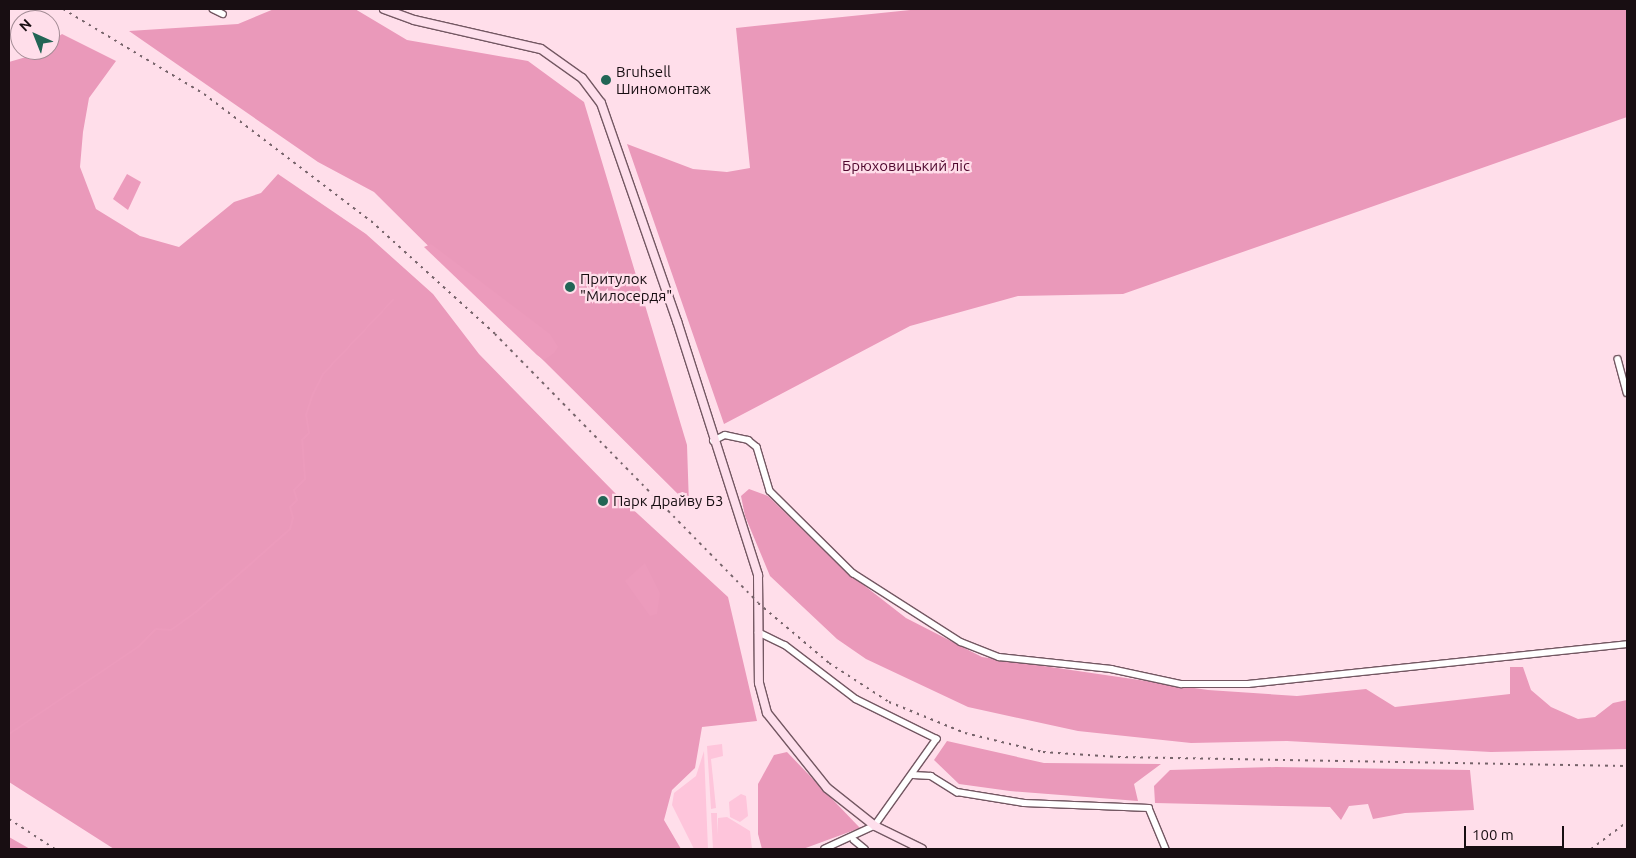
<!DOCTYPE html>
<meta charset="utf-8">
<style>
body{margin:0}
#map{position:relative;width:1636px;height:858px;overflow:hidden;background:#ffdeea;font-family:Ubuntu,sans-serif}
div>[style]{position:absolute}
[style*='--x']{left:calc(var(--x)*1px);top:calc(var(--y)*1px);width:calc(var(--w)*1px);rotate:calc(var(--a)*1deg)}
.green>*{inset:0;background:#fec5db}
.forest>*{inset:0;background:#ea99ba}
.water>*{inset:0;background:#ec9bbc}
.stream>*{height:2px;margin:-1px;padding:0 1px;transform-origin:1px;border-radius:1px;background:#ec9bbc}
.roads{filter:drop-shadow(1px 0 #735762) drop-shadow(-1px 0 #735762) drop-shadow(0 1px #735762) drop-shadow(0 -1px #735762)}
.minor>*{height:5.5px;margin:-2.75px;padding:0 2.75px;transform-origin:2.75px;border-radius:2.75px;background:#fff}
.secondary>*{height:8px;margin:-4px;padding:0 4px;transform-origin:4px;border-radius:4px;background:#fedfec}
.rail>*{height:2px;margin-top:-1px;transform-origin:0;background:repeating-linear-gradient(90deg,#756269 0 2.5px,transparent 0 7.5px)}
.dots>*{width:14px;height:14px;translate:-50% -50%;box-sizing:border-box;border:2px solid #ffdeea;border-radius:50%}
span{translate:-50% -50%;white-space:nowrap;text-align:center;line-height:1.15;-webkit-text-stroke:4.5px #ffdeea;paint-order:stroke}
.poi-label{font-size:15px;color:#180e12}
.left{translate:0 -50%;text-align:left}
.park-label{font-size:15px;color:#4f082e}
.frame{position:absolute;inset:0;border:10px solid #180e12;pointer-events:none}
.north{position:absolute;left:10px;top:10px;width:50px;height:50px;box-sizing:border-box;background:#ffdeea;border:1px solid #a38b94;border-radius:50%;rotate:316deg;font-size:14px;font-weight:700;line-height:20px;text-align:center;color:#180e12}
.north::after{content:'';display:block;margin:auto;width:18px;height:22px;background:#226555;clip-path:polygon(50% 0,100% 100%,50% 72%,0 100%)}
.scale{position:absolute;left:1464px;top:826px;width:100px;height:22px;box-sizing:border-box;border:2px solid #180e12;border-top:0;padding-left:6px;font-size:15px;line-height:18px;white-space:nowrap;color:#180e12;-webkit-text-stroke:4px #ffdeea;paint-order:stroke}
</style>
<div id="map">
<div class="green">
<div style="clip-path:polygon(722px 744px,723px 756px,711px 759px,716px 808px,711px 809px,707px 746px)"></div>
<div style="clip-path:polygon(704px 751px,708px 849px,694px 849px,672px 805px,674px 793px,696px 776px)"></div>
<div style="clip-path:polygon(741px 794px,746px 796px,748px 816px,740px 822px,730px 817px,729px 802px)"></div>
<div style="clip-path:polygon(711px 813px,717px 813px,717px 835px,718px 818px,727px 817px,750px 831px,752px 849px,713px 849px)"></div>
</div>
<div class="forest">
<div style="clip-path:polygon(274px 9px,355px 9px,407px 40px,528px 61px,584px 102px,687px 445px,689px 505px,374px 192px,318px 162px,129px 31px,238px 24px)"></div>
<div style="clip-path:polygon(920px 9px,1627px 9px,1627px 117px,1123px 294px,1018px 296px,910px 326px,724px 424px,627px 144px,693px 169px,727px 172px,750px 168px,736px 28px)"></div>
<div style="clip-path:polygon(62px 34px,116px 61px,89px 98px,83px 132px,80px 167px,96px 209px,140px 236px,179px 247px,234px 202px,261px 193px,278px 174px,366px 234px,433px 294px,479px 354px,614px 492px,728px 597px,757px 721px,702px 727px,695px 768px,672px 790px,664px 820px,681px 849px,114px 849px,9px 782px,9px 62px,50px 50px,50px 43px)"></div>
<div style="clip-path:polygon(749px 489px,768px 496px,843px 569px,906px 618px,982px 657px,1208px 690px,1297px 696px,1366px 689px,1395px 707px,1510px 694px,1510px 667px,1523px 667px,1531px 690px,1551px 707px,1578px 719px,1595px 717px,1613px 703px,1627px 700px,1627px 749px,1491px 752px,1287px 741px,1191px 743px,1078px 731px,968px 707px,866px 659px,837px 639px,770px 576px,745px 516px,741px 496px)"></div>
<div style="clip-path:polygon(947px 741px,1044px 763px,1161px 764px,1134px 784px,1138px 801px,1010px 791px,959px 784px,934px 760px)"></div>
<div style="clip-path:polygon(787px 752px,860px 828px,803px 849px,762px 849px,758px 834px,758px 784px,774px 755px)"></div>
<div style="clip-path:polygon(1276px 767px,1470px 770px,1474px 810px,1405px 813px,1373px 819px,1368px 804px,1349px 806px,1341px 820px,1330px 807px,1155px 803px,1154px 786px,1170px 770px)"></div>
<div style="clip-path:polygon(9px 837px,30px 849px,9px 849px)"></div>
</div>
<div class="water">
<div style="clip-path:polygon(127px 174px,141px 182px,128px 210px,113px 199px)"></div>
<div style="clip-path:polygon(431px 244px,550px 334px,558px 347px,554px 353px,544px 360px,537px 355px,424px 247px)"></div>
<div style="clip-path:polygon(645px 563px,660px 593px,657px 614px,650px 616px,625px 581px)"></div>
</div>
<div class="stream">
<div style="--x:9;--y:734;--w:156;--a:-34"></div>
<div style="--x:138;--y:647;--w:25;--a:-45"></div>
<div style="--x:156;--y:629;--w:15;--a:4"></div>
<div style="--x:171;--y:630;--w:31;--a:-36"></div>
<div style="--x:196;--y:612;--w:125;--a:-41.4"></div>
<div style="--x:290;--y:529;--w:11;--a:-75"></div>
<div style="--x:293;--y:518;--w:11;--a:-105"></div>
<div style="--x:290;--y:507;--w:10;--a:-45"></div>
<div style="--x:297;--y:500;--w:10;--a:-107"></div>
<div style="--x:294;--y:490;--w:16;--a:-45"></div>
<div style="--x:305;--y:479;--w:39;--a:-94"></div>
<div style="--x:302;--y:440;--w:10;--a:-45"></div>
<div style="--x:309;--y:433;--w:18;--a:-99"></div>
<div style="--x:306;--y:415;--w:22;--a:-72"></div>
<div style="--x:313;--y:394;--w:22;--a:-63"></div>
<div style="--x:323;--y:374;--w:102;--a:-46.6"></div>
</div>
<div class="roads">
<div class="minor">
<div style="--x:213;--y:9;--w:11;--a:27"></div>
<div style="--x:1618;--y:359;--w:35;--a:75"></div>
<div style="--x:713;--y:441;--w:13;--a:-27"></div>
<div style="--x:725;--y:435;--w:24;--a:12"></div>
<div style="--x:748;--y:440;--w:11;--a:38"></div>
<div style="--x:757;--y:447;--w:46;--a:73.5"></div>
<div style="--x:770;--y:491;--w:117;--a:44.7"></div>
<div style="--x:853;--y:573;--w:128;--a:32.6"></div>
<div style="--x:961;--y:642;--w:41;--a:21.5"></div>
<div style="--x:999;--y:657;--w:113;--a:6.1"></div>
<div style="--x:1111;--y:669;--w:72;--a:12.1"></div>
<div style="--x:1181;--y:684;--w:67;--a:0"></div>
<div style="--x:1248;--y:684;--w:381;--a:-6"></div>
<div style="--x:758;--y:632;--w:30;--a:26"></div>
<div style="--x:785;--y:645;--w:89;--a:37.3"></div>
<div style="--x:856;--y:699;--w:90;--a:26.3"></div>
<div style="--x:937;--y:739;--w:107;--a:125.5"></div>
<div style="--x:875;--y:826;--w:55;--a:155.3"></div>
<div style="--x:913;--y:775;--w:18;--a:3"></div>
<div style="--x:931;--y:776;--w:31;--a:32"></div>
<div style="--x:957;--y:792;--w:68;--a:9.3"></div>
<div style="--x:1024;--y:803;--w:125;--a:2.3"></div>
<div style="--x:1149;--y:808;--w:44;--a:67.5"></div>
<div style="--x:854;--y:840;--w:14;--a:39"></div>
</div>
<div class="secondary">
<div style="--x:384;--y:9;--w:32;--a:20"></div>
<div style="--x:414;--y:20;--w:130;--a:12.9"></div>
<div style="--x:541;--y:49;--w:50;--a:35.3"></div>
<div style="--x:582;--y:78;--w:31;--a:53"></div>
<div style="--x:601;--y:103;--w:231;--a:70.8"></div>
<div style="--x:677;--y:321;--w:267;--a:72.3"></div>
<div style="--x:758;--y:575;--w:108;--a:89.5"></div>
<div style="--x:759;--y:683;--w:31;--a:75"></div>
<div style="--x:767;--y:713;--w:96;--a:51.3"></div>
<div style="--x:827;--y:788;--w:61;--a:38.4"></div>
<div style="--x:875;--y:826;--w:52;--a:26.1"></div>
</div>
</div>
<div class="rail">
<div style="--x:63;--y:9;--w:165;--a:31.1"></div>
<div style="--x:204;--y:94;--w:210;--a:37.3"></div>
<div style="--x:371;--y:221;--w:168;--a:42.3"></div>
<div style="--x:495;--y:334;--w:376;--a:45.6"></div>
<div style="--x:758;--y:603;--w:93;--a:40.2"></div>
<div style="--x:829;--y:663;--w:72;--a:33"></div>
<div style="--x:889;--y:702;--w:82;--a:22.2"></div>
<div style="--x:965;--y:733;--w:80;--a:13.7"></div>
<div style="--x:1043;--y:752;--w:75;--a:3.8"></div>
<div style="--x:1118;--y:757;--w:509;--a:1.01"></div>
<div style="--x:9;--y:819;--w:55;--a:33.1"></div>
<div style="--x:1591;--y:849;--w:45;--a:-36.9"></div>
</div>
<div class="dots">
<div style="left:606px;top:80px;background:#226555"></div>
<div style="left:570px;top:287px;background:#226555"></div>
<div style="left:603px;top:501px;background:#226555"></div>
</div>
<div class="poi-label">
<span class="left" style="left:616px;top:80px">Bruhsell<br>Шиномонтаж</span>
<span class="left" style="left:580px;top:287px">Притулок<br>"Милосердя"</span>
<span class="left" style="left:613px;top:501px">Парк Драйву Б3</span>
</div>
<div class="park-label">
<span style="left:906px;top:166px">Брюховицький ліс</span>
</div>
<div class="frame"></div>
<div class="north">N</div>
<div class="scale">100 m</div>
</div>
